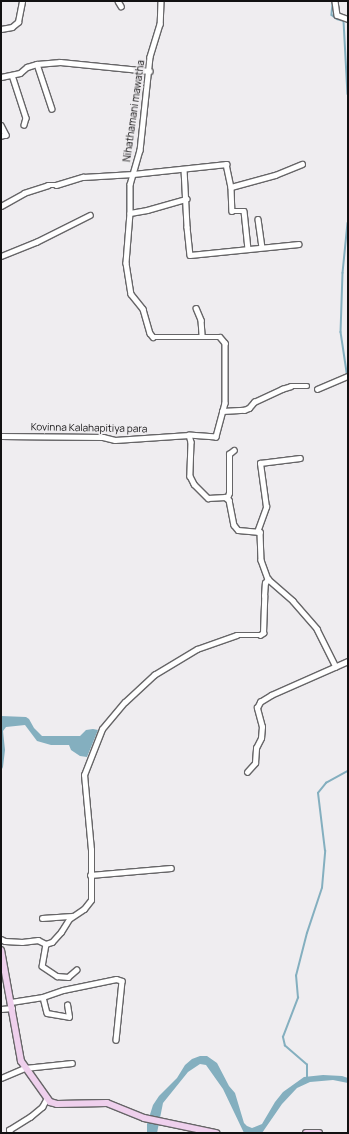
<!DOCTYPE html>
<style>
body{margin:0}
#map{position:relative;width:349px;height:1134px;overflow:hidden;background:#efedf0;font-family:Manrope,sans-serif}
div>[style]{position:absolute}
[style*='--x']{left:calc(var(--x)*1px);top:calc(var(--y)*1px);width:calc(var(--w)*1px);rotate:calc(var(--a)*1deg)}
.water>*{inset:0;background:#84afbf}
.stream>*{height:1.5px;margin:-0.75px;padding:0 0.75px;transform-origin:0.75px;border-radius:0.75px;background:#84afbf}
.roads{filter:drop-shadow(1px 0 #666567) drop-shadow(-1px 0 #666567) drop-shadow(0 1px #666567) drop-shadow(0 -1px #666567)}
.street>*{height:4.5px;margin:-2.25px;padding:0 2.25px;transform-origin:2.25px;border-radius:2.25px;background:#fff}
.secondary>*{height:6px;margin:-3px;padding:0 3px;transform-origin:3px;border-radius:3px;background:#efd0ed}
span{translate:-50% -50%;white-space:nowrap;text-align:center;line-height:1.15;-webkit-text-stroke:3px #efedf0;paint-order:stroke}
.street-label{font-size:10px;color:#121112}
.frame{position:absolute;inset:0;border:2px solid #121112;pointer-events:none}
</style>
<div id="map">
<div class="water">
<div style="clip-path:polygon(1px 716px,26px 717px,29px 719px,34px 728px,42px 736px,80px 736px,86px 730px,93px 729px,98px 730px,87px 757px,80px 756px,71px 750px,69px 745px,51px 745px,37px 741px,25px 725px,6px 727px,3px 731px,5px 750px,3px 767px,1px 771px)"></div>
<div style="clip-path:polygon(200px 1056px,207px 1056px,217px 1063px,229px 1086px,235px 1093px,244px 1123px,247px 1126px,252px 1128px,262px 1124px,275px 1102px,283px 1092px,304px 1077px,323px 1075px,342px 1076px,348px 1078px,348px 1083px,333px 1080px,310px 1082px,297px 1088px,282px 1104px,262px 1133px,244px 1133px,223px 1089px,206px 1065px,200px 1064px,188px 1072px,163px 1103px,157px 1133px,147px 1133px,147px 1124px,153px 1105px,159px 1096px,177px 1078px,185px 1065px,192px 1059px)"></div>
</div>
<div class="stream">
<div style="--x:333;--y:3;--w:12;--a:95"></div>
<div style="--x:332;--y:15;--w:6;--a:39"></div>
<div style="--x:337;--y:19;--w:7;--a:16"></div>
<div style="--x:344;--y:21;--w:73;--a:86.9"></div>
<div style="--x:348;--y:223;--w:50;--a:95.7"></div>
<div style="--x:343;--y:273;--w:59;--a:91.9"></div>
<div style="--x:341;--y:332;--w:48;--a:81.5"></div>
<div style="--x:307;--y:1078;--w:13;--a:-90"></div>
<div style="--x:307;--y:1065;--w:29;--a:-139"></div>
<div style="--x:285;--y:1046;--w:9;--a:-103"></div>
<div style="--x:283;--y:1037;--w:42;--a:-69"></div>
<div style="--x:298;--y:998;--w:22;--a:-95"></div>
<div style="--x:296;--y:976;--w:44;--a:-75.7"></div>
<div style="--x:307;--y:933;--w:47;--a:-71.6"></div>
<div style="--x:322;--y:888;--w:37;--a:-85"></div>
<div style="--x:325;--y:851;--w:58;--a:-96.9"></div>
<div style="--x:318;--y:793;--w:13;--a:-51"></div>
<div style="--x:326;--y:783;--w:25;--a:-29"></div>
</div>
<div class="roads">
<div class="street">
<div style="--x:118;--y:1;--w:6;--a:59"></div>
<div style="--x:161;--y:1;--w:23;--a:92"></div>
<div style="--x:160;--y:24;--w:34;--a:107"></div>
<div style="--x:150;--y:57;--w:94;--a:96.1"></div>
<div style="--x:140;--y:150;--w:35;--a:106"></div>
<div style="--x:130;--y:184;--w:29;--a:90"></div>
<div style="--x:130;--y:213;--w:50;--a:94.6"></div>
<div style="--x:126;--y:263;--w:31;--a:81"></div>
<div style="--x:131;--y:294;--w:19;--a:51"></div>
<div style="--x:143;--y:309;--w:25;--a:74"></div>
<div style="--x:150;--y:333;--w:5;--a:53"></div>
<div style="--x:153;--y:337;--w:67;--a:0"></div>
<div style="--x:220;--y:337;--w:8;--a:50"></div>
<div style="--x:225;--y:343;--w:60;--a:90"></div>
<div style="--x:225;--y:403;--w:35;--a:105"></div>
<div style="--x:216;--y:437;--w:27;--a:-176"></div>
<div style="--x:335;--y:1;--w:14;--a:82"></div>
<div style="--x:337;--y:15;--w:12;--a:20"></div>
<div style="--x:1;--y:29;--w:11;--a:-10"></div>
<div style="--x:12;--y:27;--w:8;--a:-40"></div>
<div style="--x:18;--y:22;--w:21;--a:-79"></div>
<div style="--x:37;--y:64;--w:47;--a:71.6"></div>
<div style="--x:12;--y:75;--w:45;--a:72"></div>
<div style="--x:26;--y:118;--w:7;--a:106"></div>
<div style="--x:1;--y:77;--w:19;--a:-12"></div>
<div style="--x:20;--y:73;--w:9;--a:-41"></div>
<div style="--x:27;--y:67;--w:10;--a:-17"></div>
<div style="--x:37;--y:64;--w:23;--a:-5"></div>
<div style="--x:60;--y:62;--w:90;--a:5.7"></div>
<div style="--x:1;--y:125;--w:11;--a:63"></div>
<div style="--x:6;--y:135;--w:4;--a:166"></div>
<div style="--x:184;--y:169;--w:58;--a:87"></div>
<div style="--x:187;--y:227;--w:28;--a:84"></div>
<div style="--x:190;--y:255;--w:109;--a:-5.8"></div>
<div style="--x:231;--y:187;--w:46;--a:-15.3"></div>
<div style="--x:275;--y:175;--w:29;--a:-22"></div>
<div style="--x:1;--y:206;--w:26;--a:-29"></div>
<div style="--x:24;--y:193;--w:25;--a:-18"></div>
<div style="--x:48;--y:185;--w:8;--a:0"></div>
<div style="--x:56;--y:185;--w:28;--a:-17"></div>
<div style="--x:83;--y:177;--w:50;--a:-3.4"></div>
<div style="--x:133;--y:174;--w:94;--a:-6.1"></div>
<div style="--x:226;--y:164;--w:24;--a:78"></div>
<div style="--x:231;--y:187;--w:24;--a:88"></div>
<div style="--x:232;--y:211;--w:12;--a:0"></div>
<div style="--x:244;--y:211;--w:38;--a:84"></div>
<div style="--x:130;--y:213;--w:17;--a:-10"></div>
<div style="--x:147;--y:210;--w:41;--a:-15.8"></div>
<div style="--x:258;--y:219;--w:28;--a:82"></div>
<div style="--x:1;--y:256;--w:38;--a:-22"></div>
<div style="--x:36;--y:242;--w:60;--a:-26.6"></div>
<div style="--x:196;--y:308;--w:13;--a:67"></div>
<div style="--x:201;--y:320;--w:16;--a:86"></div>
<div style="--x:317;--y:389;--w:34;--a:-23"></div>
<div style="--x:222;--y:411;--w:22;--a:-3"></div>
<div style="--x:244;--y:410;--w:5;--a:-22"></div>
<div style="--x:249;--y:408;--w:8;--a:-50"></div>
<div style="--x:254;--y:402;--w:31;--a:-25"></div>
<div style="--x:282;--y:389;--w:9;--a:-18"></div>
<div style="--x:291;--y:386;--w:16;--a:0"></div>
<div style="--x:1;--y:436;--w:102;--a:0.6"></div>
<div style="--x:103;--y:437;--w:12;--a:14"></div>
<div style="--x:115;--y:440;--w:74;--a:-3.9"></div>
<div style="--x:189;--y:435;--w:7;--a:74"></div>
<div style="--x:191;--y:442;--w:34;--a:92"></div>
<div style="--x:190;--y:476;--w:9;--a:63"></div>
<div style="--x:194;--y:484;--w:20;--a:45"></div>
<div style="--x:208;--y:498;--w:17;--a:-3"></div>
<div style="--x:225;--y:497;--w:5;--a:37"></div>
<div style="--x:229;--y:500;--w:25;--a:79"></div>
<div style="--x:234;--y:525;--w:6;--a:51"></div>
<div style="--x:238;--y:530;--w:22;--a:5"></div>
<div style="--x:260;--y:532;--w:28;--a:88"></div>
<div style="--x:261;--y:560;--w:20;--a:70"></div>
<div style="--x:268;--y:579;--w:33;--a:41"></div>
<div style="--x:293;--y:601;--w:37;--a:49"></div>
<div style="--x:317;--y:629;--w:42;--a:63.4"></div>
<div style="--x:227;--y:498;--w:5;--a:-68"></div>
<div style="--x:229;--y:493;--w:39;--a:-90"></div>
<div style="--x:229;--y:454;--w:6;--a:-39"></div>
<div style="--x:257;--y:532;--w:27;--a:-70"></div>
<div style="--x:266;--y:507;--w:44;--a:-97.8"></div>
<div style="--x:260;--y:463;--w:40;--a:-7.1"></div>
<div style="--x:247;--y:772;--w:12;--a:-48"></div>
<div style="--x:255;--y:763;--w:15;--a:-86"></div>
<div style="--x:256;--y:748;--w:11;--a:-63"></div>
<div style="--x:261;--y:738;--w:11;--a:-85"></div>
<div style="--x:262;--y:727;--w:20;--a:-105"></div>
<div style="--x:257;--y:708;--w:7;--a:-63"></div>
<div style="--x:260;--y:702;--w:13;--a:-32"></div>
<div style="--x:271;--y:695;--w:84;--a:-23.8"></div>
<div style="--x:90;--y:875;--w:81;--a:-4.9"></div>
<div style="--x:42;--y:918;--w:30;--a:-4"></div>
<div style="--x:1;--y:939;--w:4;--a:27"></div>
<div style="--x:5;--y:941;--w:17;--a:3"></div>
<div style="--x:22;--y:942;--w:16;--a:-7"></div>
<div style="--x:38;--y:940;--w:9;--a:27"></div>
<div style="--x:46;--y:944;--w:6;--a:-18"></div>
<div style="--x:52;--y:942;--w:13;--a:-48"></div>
<div style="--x:61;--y:932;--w:15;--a:-58"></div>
<div style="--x:69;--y:919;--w:18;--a:-34"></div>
<div style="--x:84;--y:909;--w:11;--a:-52"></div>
<div style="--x:91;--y:900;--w:50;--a:-90"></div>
<div style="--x:91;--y:850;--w:75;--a:-95.3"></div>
<div style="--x:84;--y:775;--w:49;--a:-68.6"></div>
<div style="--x:102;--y:729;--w:35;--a:-50"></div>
<div style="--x:125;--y:702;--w:40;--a:-43"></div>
<div style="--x:154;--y:675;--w:50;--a:-31.2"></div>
<div style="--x:197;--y:649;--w:42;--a:-19.3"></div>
<div style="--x:237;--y:635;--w:23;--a:0"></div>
<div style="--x:260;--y:635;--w:4;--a:-34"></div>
<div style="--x:263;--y:633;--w:37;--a:-88"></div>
<div style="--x:264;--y:596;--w:13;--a:-86"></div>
<div style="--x:265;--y:583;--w:5;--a:-53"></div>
<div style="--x:46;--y:944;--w:22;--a:100"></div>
<div style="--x:42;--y:966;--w:18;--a:34"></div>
<div style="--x:57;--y:976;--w:11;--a:5"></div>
<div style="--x:68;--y:977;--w:11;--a:-41"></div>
<div style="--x:43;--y:997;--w:21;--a:-19"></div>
<div style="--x:63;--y:990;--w:54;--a:-11.7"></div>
<div style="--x:116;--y:979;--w:6;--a:18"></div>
<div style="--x:122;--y:981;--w:59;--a:95.8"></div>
<div style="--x:11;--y:1002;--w:32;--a:-9"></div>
<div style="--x:43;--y:997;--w:16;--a:76"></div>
<div style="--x:47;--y:1013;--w:22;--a:10"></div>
<div style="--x:69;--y:1017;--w:12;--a:-99"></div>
<div style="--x:1;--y:1009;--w:11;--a:-5"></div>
<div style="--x:1;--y:1078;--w:26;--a:-23"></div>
<div style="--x:25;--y:1068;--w:47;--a:-6.1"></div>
<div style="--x:10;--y:1133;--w:3;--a:-108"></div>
<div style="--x:9;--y:1130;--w:25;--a:-32"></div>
<div style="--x:30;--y:1117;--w:16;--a:-40"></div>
<div style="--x:42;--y:1107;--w:10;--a:-61"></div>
</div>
<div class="secondary">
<div style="--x:1;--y:950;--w:113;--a:79.8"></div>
<div style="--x:21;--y:1061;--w:50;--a:54.7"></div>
<div style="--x:50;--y:1102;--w:7;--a:16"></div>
<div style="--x:57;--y:1104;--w:50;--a:-1.1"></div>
<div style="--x:107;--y:1103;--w:40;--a:22"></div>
<div style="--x:144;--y:1118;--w:74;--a:11.8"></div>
<div style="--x:306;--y:1133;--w:13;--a:0"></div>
</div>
</div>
<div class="street-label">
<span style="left:134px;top:111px;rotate:-82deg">Nihathamani mawatha</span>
<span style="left:89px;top:428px;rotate:1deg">Kovinna Kalahapitiya para</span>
</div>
<div class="frame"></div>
</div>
